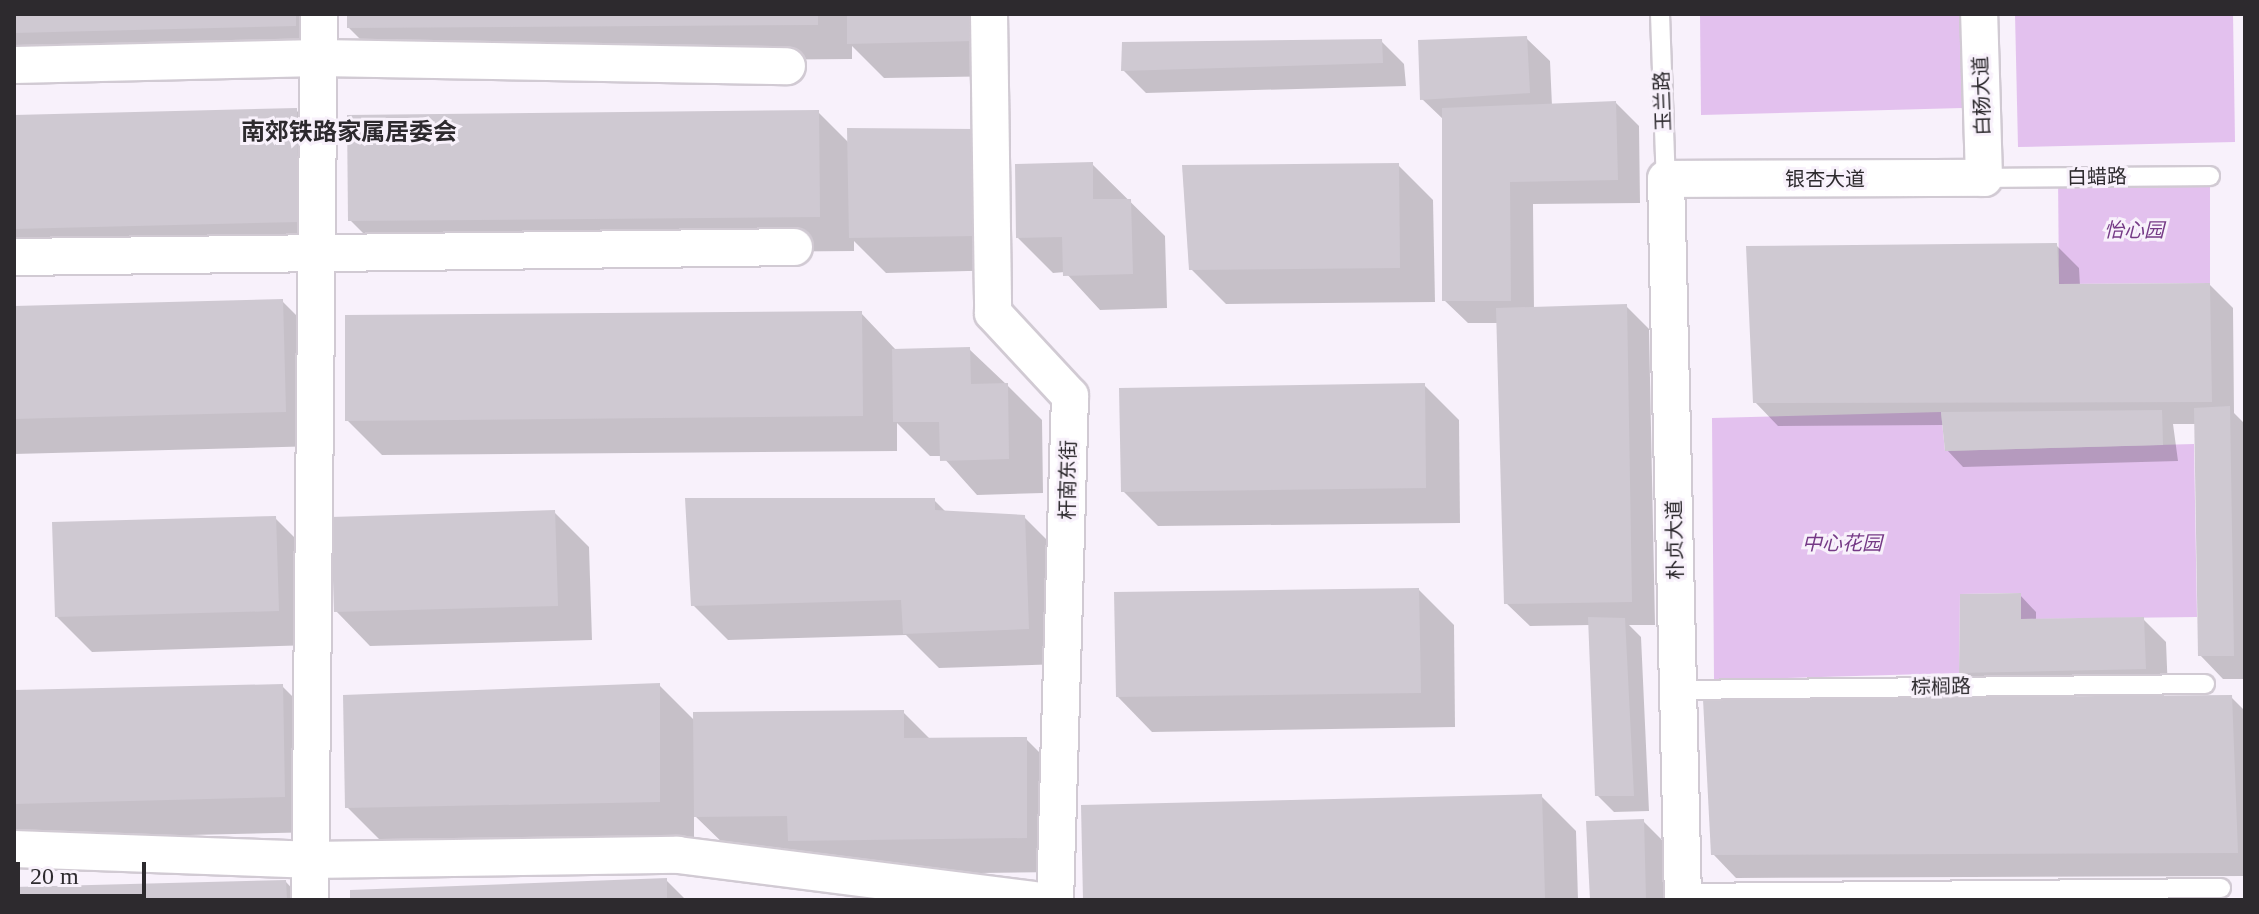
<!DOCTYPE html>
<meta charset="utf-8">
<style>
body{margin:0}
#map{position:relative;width:2259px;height:914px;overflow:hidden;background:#f8f1fb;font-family:"Times New Roman","Noto Sans SC",serif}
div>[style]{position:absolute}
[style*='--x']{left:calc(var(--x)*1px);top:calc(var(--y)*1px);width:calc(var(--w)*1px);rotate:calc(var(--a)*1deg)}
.green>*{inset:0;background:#e3c1ee}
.shadow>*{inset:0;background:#0003}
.building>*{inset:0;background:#cfc9d2}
.roads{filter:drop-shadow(2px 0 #d1cad3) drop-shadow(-2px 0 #d1cad3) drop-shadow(0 2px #d1cad3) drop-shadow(0 -2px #d1cad3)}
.lane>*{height:18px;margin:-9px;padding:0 9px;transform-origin:9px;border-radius:9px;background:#fff}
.street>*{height:36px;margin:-18px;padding:0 18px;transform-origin:18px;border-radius:18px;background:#fff}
span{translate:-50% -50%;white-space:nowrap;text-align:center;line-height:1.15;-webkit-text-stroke:6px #f8f1fb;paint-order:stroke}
.street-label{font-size:20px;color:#2d2a2e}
.park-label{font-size:20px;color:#753a86;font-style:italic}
.quarter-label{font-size:24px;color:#2d2a2e;font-weight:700}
.frame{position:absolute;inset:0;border:16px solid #2d2a2e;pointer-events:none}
.scale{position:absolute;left:16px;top:862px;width:130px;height:36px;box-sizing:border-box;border:4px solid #2d2a2e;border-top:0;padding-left:10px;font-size:24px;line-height:28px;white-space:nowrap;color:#2d2a2e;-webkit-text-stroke:6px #f8f1fb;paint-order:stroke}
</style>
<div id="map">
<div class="green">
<div style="clip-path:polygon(1700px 14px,1960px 14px,1962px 108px,1701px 115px)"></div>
<div style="clip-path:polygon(2015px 14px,2233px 14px,2235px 142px,2018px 147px)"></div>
<div style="clip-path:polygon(2210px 176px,2210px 283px,2059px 284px,2058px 177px)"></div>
<div style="clip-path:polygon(1941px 412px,1945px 451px,2194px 444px,2197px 617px,2021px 619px,2020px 593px,1960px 594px,1959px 673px,1714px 680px,1712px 418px)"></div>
</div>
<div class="shadow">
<div style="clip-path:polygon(14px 14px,329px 14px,330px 60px,14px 68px)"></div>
<div style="clip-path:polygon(349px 14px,1008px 14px,1008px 76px,884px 78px,852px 46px,852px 59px,384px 63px,349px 28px)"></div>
<div style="clip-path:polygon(1526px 38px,1550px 61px,1552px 106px,1616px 103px,1639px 126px,1640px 203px,1533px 204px,1534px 309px,1626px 306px,1649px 329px,1655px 625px,1629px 625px,1641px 637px,1649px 811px,1614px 812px,1597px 795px,1590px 625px,1530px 626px,1506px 603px,1499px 323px,1468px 323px,1444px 300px,1444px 120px,1422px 99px)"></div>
<div style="clip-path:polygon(1381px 41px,1404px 64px,1406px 86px,1146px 93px,1123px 70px)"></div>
<div style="clip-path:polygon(296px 110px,331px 145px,333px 256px,14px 263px,14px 117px)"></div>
<div style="clip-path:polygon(818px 112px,849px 143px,975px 131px,1010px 166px,1010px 270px,886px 273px,854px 241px,854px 251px,385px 255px,350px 220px)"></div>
<div style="clip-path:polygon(1092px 164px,1165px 236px,1167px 308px,1100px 310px,1065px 272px,1053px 273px,1018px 238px)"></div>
<div style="clip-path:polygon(1398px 165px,1433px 200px,1435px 302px,1226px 304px,1191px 269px)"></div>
<div style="clip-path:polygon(2056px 245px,2079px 268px,2080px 286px,2210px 285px,2233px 308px,2234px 413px,2245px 424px,2245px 679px,2223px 679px,2200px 655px,2196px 424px,2173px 424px,2178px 461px,1963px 467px,1947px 450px,1944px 425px,1778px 426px,1755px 402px)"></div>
<div style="clip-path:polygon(282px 301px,317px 336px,320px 446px,14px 454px,14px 308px)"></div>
<div style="clip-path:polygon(861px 313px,896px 350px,969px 349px,1007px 385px,1042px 420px,1043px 493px,977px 495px,942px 456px,930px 456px,897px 423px,897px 451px,382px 455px,347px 420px)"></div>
<div style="clip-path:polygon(1424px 385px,1459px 420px,1460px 523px,1158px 526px,1123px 491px)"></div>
<div style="clip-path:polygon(934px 500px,947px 513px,1024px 517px,1059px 552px,1063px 664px,939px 668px,906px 635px,728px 640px,693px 605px)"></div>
<div style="clip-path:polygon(554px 512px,589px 547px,592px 640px,370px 646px,336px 611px)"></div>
<div style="clip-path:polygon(275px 518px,310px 553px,313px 645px,92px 652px,57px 617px)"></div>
<div style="clip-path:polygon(1419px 590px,1454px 625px,1455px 727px,1152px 732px,1118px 697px)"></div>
<div style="clip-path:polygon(2020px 595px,2036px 612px,2036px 620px,2143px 619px,2166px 642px,2168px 692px,1978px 688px,1961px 672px)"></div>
<div style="clip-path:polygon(659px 685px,695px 721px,903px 712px,931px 740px,1026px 739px,1061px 774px,1062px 872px,825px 875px,800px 851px,731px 851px,694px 815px,694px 837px,382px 842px,347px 807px)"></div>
<div style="clip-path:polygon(282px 686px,317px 721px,320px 832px,14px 839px,14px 692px)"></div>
<div style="clip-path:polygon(2231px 697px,2245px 711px,2245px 876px,1736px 878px,1713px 854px)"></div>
<div style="clip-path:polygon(1541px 796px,1576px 831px,1578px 900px,1085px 900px,1083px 807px)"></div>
<div style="clip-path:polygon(1643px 821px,1666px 844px,1668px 900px,1592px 900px)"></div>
<div style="clip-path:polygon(666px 880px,686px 900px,352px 900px)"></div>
<div style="clip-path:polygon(286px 882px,303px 900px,14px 900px,14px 889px)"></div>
</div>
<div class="building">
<div style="clip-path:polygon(14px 14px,296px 14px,296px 26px,14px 33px)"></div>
<div style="clip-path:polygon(347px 14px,818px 14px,818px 25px,347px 28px)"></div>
<div style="clip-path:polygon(847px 14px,974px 14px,974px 41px,847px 44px)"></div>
<div style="clip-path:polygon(1527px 36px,1530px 93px,1420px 100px,1418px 40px)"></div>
<div style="clip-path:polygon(1382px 39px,1383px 63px,1121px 71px,1122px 42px)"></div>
<div style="clip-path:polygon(1616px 101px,1618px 180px,1510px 182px,1511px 301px,1442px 301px,1442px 108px)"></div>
<div style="clip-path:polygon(297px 108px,299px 222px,14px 229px,14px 115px)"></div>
<div style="clip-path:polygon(819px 110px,820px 217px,348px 221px,347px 115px)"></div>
<div style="clip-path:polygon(847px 128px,975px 129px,976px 236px,849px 238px)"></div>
<div style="clip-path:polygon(1093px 162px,1093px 199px,1131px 199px,1133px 274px,1063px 276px,1062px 237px,1016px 238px,1015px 164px)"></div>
<div style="clip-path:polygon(1399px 163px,1400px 268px,1189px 270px,1182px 165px)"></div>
<div style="clip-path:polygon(2057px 243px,2059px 284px,2210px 283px,2212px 402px,1753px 403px,1746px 246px)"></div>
<div style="clip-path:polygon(283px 299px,286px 412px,14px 419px,14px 306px)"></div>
<div style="clip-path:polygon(1627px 304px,1632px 602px,1504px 604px,1496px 308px)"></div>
<div style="clip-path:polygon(862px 311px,863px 416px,345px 421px,345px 315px)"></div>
<div style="clip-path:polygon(970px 347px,971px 384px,1008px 383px,1009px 459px,940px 461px,939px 422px,893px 422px,892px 349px)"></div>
<div style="clip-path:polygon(1425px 383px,1426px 488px,1121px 492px,1119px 388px)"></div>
<div style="clip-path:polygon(2230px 406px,2234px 656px,2198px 656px,2194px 408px)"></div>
<div style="clip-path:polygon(2162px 410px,2163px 445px,1945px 451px,1941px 412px)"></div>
<div style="clip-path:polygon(685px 498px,935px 498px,935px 510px,1025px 515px,1029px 629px,903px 634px,901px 600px,691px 606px)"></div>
<div style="clip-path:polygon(555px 510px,558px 606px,334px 612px,331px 517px)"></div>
<div style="clip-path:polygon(276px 516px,279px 611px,55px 617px,52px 522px)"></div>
<div style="clip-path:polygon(1419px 588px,1421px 693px,1116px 697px,1114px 592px)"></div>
<div style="clip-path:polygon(2021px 593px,2021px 619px,2144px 617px,2146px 669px,1959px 673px,1960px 594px)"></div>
<div style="clip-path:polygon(1588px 617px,1625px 618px,1634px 796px,1595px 796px)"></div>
<div style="clip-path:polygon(660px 683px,660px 802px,345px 808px,343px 695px)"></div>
<div style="clip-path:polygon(283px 684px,285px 797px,14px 804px,14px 690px)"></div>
<div style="clip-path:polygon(2232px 695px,2238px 853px,1711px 855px,1703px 699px)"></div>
<div style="clip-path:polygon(904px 710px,904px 738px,1027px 737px,1027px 838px,788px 841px,787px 816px,694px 817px,693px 712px)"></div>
<div style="clip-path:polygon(1542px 794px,1545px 898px,1083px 900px,1081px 805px)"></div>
<div style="clip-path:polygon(1644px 819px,1646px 900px,1590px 900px,1586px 821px)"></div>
<div style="clip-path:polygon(667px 878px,667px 900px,350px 900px,350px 890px)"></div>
<div style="clip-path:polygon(286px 880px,287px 900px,14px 900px,14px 887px)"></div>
</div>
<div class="roads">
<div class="lane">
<div style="--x:1660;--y:14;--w:171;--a:88"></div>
<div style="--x:1984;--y:178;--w:226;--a:-0.5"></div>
<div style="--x:1678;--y:690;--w:527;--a:-0.65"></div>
<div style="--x:1683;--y:893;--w:538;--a:-0.53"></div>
</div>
<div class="street">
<div style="--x:989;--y:14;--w:299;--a:89.2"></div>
<div style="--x:993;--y:313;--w:113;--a:47.1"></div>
<div style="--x:1070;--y:396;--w:504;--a:91.7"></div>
<div style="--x:14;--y:65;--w:305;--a:-1.3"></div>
<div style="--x:319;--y:58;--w:468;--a:1"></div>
<div style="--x:14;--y:257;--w:780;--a:-0.73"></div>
<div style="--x:14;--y:849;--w:295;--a:2.1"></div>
<div style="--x:309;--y:860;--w:369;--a:-0.8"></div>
<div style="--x:678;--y:855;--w:358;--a:7.2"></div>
<div style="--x:310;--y:900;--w:886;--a:-89.42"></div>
<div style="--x:1683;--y:900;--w:721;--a:-91.35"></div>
<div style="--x:1666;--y:179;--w:318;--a:-0.2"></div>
<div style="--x:1984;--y:178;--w:164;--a:-91.7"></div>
</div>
</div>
<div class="street-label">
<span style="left:1982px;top:96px;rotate:-92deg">白杨大道</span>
<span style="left:1663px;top:101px;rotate:-92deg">玉兰路</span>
<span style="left:2097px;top:177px;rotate:-1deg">白蜡路</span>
<span style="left:1825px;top:179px">银杏大道</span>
<span style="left:1068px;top:480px;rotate:-89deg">杆南东街</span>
<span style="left:1675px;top:540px;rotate:-91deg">朴贞大道</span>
<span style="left:1941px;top:687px;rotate:-1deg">棕榈路</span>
</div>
<div class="park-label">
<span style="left:2134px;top:230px">怡心园</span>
<span style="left:1842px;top:543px">中心花园</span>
</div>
<div class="quarter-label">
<span style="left:349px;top:133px">南郊铁路家属居委会</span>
</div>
<div class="frame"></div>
<div class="scale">20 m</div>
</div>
